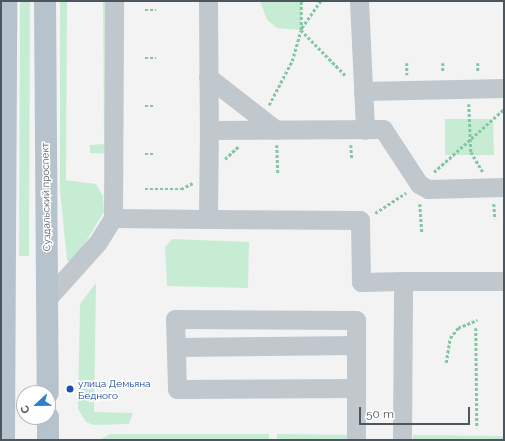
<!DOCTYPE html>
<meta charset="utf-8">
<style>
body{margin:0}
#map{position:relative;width:505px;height:441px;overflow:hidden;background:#f4f3f3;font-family:Raleway,sans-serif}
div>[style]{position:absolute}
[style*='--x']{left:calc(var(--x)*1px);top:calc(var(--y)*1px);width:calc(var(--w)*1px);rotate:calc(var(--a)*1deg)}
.green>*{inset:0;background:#c7ecd4}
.path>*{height:2.5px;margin-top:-1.25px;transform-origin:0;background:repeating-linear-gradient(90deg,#83c6a2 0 3px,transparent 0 5px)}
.minor>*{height:19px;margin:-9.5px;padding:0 9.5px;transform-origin:9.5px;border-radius:9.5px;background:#c0c7cd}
.major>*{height:22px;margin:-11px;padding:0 11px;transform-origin:11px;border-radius:11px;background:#b6c3cd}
.dots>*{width:11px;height:11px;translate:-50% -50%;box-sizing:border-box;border:2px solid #fff;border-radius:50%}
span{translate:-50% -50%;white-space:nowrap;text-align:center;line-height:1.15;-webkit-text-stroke:3px #fff;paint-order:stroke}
.street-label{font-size:10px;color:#4c565e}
.transit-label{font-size:10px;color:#164399}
.left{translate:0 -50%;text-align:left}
.frame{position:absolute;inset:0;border:2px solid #4c565e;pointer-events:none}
.north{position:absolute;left:16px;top:385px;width:40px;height:40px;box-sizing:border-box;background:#fff;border:1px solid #b7bbbf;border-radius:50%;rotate:248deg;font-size:11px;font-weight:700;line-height:16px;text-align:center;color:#4c565e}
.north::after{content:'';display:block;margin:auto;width:14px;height:18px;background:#2f7dd2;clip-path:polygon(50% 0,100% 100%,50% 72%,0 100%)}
.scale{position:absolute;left:359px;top:407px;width:111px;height:18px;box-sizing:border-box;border:2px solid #4c565e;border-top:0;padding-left:5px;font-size:12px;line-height:14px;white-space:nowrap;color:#4c565e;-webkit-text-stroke:3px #fff;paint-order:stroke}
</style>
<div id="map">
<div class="green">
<div style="clip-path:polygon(20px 1px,30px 1px,29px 256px,19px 256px)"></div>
<div style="clip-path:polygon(60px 1px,67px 1px,66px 180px,96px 184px,103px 196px,104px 212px,73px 263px,67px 260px,60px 190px)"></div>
<div style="clip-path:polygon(103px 1px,107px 1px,107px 154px,90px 153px,90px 145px,104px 144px)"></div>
<div style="clip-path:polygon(260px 1px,301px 1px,301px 30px,277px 28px,267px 20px)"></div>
<div style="clip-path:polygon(445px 119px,493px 119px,494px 155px,445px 155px)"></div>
<div style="clip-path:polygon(172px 239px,249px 242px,248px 288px,167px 286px,165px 247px)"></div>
<div style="clip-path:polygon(96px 283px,94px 412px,133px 413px,129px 424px,93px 425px,86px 422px,78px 409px,80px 304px)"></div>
<div style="clip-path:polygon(110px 434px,269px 434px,269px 440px,99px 440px)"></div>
<div style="clip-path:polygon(277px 434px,351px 435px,351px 440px,277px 440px)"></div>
<div style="clip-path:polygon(413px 435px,504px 436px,504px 440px,413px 440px)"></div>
</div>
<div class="path">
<div style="--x:321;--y:1;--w:35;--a:125"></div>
<div style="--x:301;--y:30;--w:64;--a:45.6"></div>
<div style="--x:145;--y:10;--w:11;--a:0"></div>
<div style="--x:145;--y:58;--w:11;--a:0"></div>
<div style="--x:407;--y:63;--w:12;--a:90"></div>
<div style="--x:443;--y:63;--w:9;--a:90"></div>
<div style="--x:478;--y:63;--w:9;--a:90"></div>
<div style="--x:469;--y:104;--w:48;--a:87.6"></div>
<div style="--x:471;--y:152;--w:23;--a:59"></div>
<div style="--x:269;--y:105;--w:50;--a:-62.4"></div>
<div style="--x:292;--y:61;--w:32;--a:-74"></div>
<div style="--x:301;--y:30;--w:29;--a:-90"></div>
<div style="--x:145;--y:106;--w:10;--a:0"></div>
<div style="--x:277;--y:145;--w:28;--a:88"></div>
<div style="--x:351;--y:145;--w:14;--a:86"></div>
<div style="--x:145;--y:154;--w:9;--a:0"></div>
<div style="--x:225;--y:159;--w:18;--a:-43"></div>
<div style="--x:434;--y:172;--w:94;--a:-42"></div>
<div style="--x:145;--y:189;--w:36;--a:0"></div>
<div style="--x:181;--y:189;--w:13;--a:-27"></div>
<div style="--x:420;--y:204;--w:29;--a:86"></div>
<div style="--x:494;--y:204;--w:15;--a:86"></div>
<div style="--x:375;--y:213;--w:37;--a:-33"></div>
<div style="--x:476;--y:328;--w:100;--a:89.4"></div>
<div style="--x:446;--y:363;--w:25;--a:-81"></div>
<div style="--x:450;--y:338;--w:13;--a:-51"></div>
<div style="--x:458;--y:328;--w:21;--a:-23"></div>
</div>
<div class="minor">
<div style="--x:208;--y:1;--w:129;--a:89.6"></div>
<div style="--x:359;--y:1;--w:129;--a:87.3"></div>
<div style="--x:208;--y:77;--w:86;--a:37.9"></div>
<div style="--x:363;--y:91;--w:141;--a:-1.2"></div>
<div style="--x:113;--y:218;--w:95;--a:0.6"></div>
<div style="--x:208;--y:219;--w:89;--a:-89.4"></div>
<div style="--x:209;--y:130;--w:174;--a:-0.3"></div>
<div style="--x:383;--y:129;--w:66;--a:56.8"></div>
<div style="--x:419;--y:184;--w:10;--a:29"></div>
<div style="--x:428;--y:189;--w:76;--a:-1.5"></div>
<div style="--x:208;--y:219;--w:152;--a:0.4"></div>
<div style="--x:360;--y:220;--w:62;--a:89.1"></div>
<div style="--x:361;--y:282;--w:42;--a:-1.4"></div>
<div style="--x:48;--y:298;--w:75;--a:-48.2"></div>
<div style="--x:98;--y:242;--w:28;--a:-58"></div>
<div style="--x:113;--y:218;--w:217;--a:-89.7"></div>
<div style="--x:176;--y:347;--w:180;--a:-0.6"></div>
<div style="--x:356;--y:388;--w:179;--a:179.7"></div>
<div style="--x:177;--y:389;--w:70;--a:-91.6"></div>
<div style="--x:175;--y:319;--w:181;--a:0.3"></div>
<div style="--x:356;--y:320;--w:120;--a:90"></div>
<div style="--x:402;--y:440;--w:159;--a:-89.6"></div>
<div style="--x:403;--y:281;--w:101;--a:0"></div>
</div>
<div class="major">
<div style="--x:45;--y:1;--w:392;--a:89.6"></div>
<div style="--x:4;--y:440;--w:439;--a:-89.7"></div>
<div style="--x:48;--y:440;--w:23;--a:-90"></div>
</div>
<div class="dots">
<div style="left:70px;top:389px;background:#1a4fb4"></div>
</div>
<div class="street-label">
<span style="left:46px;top:197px;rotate:-91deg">Суздальский проспект</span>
</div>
<div class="transit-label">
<span class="left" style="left:78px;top:389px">улица Демьяна<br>Бедного</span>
</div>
<div class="frame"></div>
<div class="north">С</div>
<div class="scale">50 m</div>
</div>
